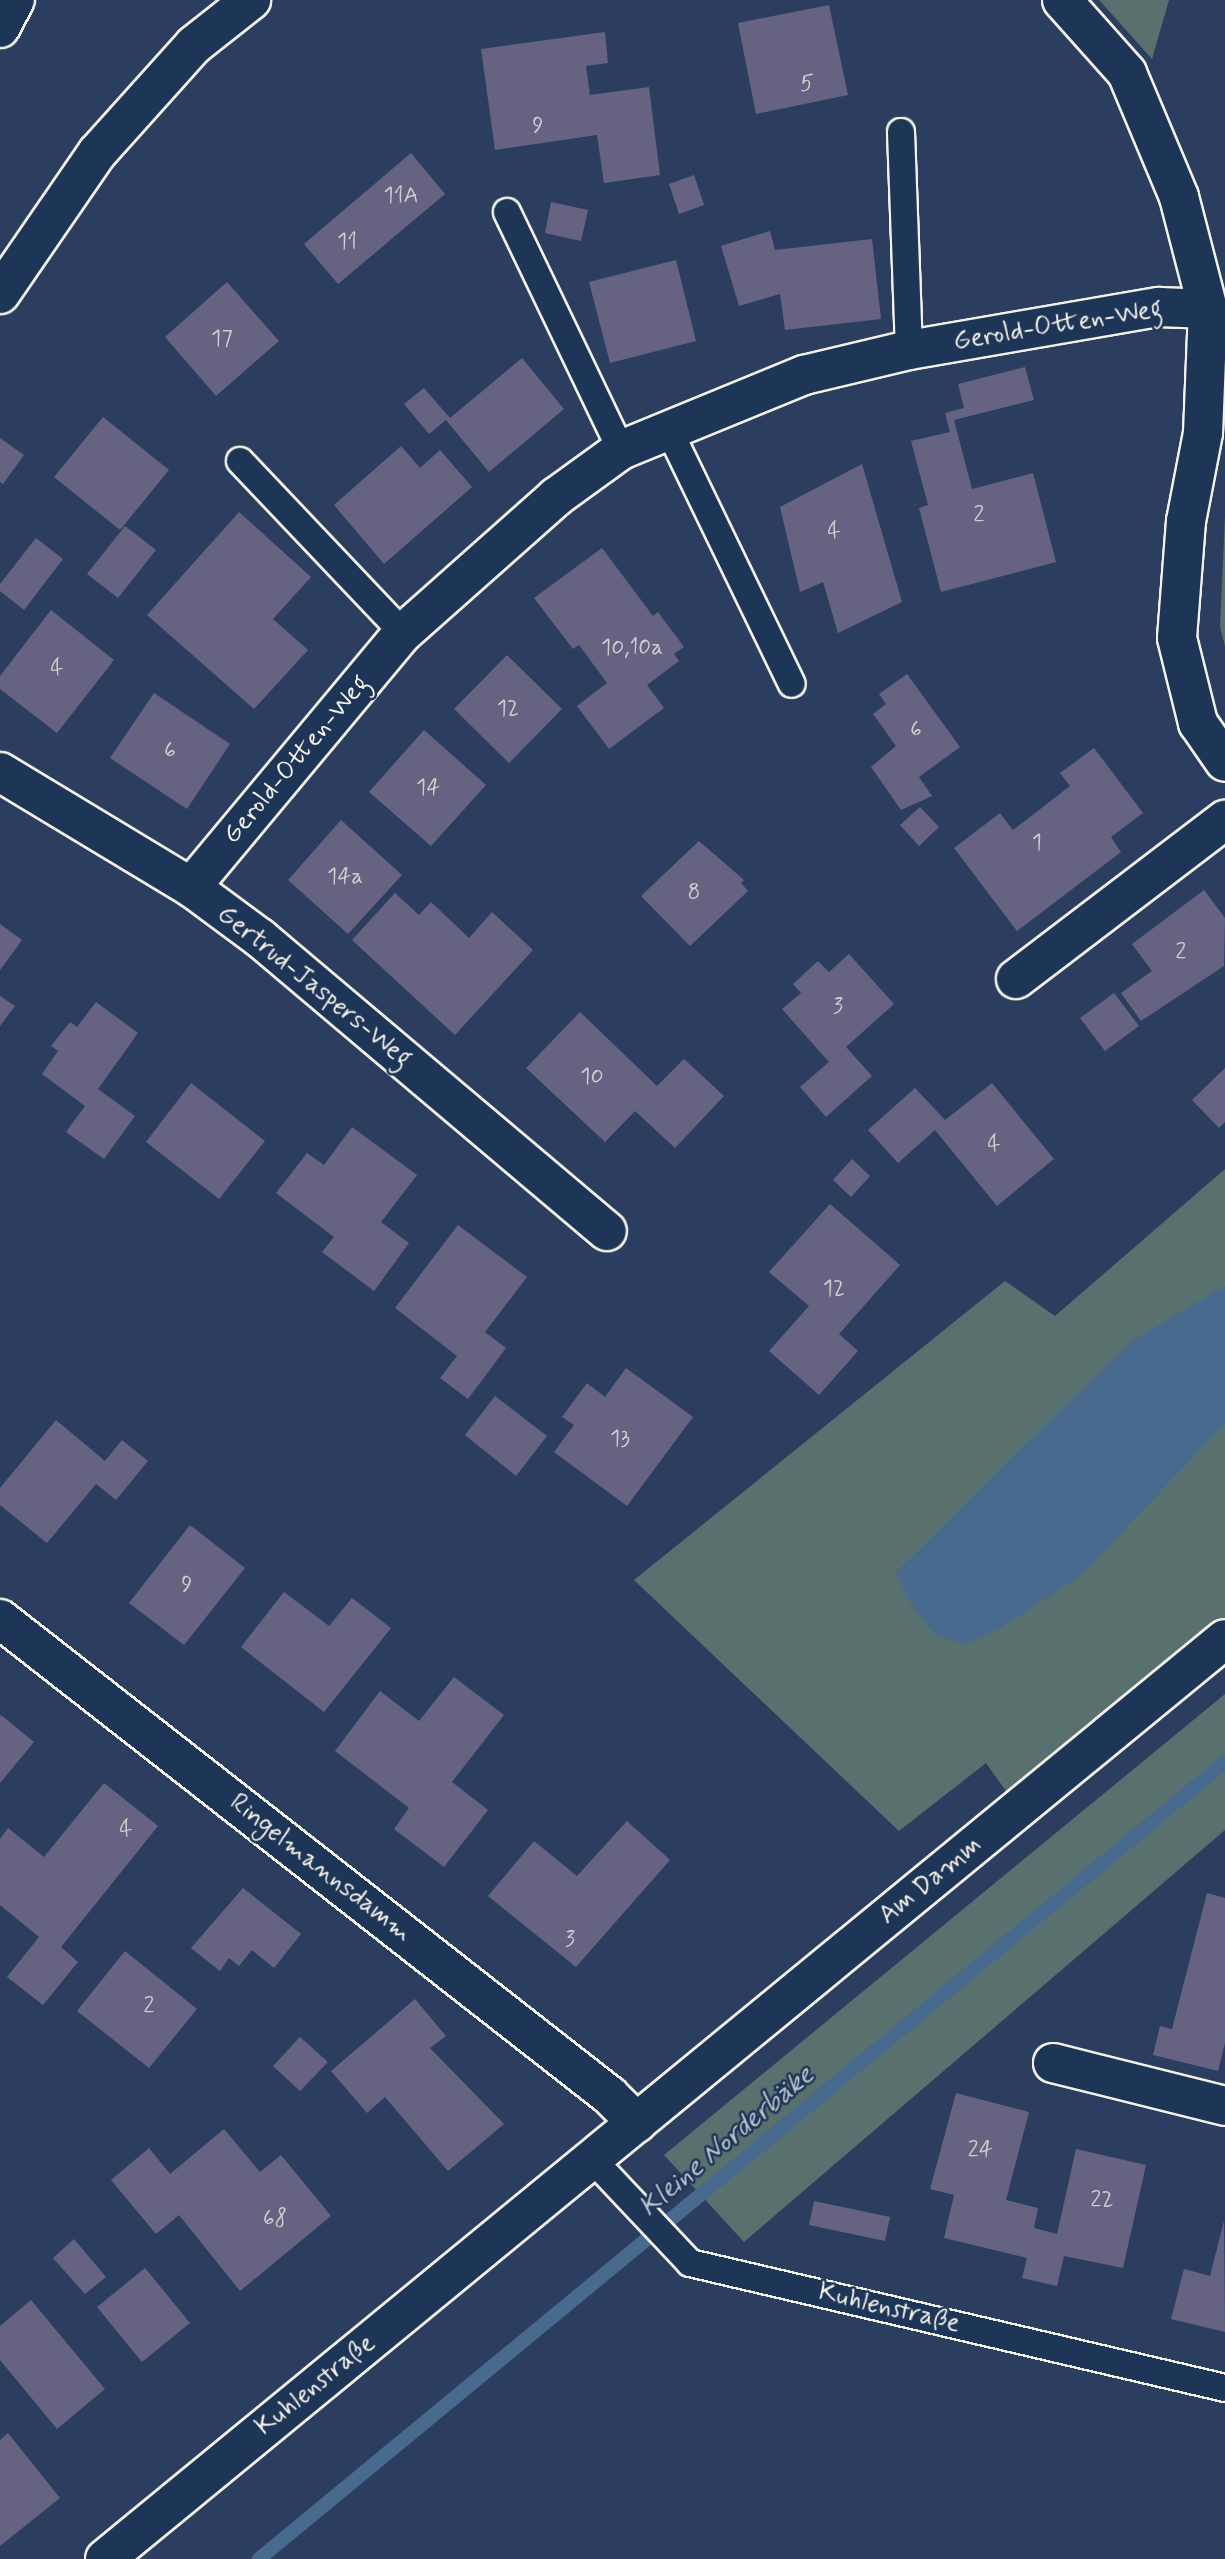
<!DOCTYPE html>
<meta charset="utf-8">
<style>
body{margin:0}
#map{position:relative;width:1225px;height:2559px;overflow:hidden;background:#2c3e60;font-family:Mynerve,sans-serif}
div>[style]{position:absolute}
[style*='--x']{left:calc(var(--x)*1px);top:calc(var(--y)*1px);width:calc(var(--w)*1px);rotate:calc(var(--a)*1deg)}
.green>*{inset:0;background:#58716e}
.water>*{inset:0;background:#496a8f}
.stream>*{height:14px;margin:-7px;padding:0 7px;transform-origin:7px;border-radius:7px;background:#496a8f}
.building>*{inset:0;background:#666382}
.roads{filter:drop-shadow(2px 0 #f4f1e8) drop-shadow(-2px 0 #f4f1e8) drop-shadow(0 2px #f4f1e8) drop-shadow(0 -2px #f4f1e8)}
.lane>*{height:26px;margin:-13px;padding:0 13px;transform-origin:13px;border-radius:13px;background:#1d3557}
.street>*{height:38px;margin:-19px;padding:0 19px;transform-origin:19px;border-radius:19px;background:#1d3557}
.secondary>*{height:38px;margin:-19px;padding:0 19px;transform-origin:19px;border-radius:19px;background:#1d3557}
span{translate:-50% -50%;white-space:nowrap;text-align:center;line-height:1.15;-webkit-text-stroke:5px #1d3557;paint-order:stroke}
.number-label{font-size:23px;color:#d0cece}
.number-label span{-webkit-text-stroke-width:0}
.street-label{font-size:26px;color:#f4f1e8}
.water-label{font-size:28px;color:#b8c2c9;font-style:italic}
</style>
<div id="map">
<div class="green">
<div style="clip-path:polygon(1099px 0,1169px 0,1152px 59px)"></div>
<div style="clip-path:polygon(1225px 516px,1225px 646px,1220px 627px)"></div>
<div style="clip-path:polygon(1225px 1169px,1225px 1622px,1011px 1798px,986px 1763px,899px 1831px,634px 1580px,1005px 1281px,1055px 1316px)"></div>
<div style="clip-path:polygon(1225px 1694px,1225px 1830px,744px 2242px,664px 2155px)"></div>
</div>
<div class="water">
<div style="clip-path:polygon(1225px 1286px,1225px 1423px,1082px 1575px,1002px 1627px,965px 1645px,936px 1635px,911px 1605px,895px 1573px,1129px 1343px)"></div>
</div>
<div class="stream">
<div style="--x:259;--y:2559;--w:1252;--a:-39.52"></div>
</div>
<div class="building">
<div style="clip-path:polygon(829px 5px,848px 95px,756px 114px,738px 23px)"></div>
<div style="clip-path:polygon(605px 32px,608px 63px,586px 66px,590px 95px,649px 87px,660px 175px,604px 183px,597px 135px,495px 150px,481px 49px)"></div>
<div style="clip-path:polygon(411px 153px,445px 194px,338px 284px,304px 244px)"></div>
<div style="clip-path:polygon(694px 175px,704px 205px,679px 214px,669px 184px)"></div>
<div style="clip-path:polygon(551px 202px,588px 210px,581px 241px,545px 233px)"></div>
<div style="clip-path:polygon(770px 231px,775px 250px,872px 239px,881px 319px,785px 330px,780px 294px,739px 306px,721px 246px)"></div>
<div style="clip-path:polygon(676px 260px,696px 341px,610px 363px,589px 282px)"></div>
<div style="clip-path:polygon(227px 282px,279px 341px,216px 396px,165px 337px)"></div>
<div style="clip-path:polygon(522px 358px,564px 409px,489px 472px,446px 420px,429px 434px,404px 404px,424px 388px,450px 418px)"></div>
<div style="clip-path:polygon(1025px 367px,1034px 400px,954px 420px,972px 489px,1033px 473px,1056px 562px,941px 592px,919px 508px,928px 505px,911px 441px,950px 432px,945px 413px,964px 408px,958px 384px)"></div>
<div style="clip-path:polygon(103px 417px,169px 470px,120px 530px,54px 477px)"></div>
<div style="clip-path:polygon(0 438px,24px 455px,3px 484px,0 482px)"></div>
<div style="clip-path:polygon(401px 446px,420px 468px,440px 450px,472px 487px,384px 564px,334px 505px)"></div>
<div style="clip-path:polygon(862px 464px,902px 602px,838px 633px,823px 582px,800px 592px,780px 507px)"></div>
<div style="clip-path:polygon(239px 512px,311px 577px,273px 619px,308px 650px,254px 709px,147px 615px)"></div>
<div style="clip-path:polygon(125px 526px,156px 550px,118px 598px,87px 574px)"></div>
<div style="clip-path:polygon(36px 538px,63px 559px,24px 610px,0 591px,0 584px)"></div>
<div style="clip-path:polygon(602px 548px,653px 616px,658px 612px,684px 647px,674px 654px,679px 661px,647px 685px,664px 708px,609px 749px,577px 706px,607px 683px,579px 645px,573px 649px,534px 598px)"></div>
<div style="clip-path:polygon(51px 610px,114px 660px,57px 733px,0 689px,0 676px)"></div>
<div style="clip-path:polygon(507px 655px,562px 709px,509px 763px,454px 709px)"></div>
<div style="clip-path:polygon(907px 674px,960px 747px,919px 777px,932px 796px,901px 810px,871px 767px,896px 746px,873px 714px,886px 704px,879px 694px)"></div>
<div style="clip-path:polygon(154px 693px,230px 744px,187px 809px,110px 758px)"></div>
<div style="clip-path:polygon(424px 730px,486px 785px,431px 846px,369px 792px)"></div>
<div style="clip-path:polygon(1094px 748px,1143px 813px,1111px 837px,1121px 852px,1017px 931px,954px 848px,1000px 813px,1013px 830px,1070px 786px,1060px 773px)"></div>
<div style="clip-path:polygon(920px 807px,939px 827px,919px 846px,900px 825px)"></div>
<div style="clip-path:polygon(341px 820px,402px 875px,348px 934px,288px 880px)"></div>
<div style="clip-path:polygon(699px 841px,744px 880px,741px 883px,748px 891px,690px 946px,641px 896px)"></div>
<div style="clip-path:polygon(1204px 890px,1225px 918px,1224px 966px,1141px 1021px,1121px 993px,1152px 971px,1132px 944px)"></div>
<div style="clip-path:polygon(395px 893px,419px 915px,431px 902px,469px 938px,492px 912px,533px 950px,455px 1035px,352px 940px)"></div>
<div style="clip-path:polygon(0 924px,22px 940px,0 970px)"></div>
<div style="clip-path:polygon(849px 954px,894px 1004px,846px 1047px,872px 1076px,826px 1117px,800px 1087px,829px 1062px,782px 1009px,801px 993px,793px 984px,818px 961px,829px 972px)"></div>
<div style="clip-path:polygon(1114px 993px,1139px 1026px,1105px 1051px,1080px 1018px)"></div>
<div style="clip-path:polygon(0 996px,15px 1006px,0 1026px)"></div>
<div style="clip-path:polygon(96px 1002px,138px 1033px,98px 1089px,135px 1116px,104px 1159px,66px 1132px,85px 1106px,42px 1074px,58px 1051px,51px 1046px,70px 1022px,77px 1027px)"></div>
<div style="clip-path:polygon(580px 1012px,657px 1086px,684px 1059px,724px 1096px,675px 1148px,635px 1111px,605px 1142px,526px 1068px)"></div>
<div style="clip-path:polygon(1225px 1068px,1225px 1122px,1219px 1128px,1192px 1100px)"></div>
<div style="clip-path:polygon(191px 1083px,265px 1141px,219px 1199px,146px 1142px)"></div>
<div style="clip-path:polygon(992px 1083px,1054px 1159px,997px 1206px,935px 1130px,898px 1163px,868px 1130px,915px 1088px,945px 1120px)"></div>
<div style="clip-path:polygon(352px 1127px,417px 1175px,381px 1222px,409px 1243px,374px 1291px,322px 1252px,334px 1237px,276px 1193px,307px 1153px,324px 1165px)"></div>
<div style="clip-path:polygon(852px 1159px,870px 1176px,851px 1197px,833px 1180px)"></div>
<div style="clip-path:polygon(830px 1204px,900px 1265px,839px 1334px,858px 1351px,819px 1395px,769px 1351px,809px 1306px,769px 1272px)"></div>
<div style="clip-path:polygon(458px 1225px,527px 1277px,485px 1332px,506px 1348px,468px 1399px,440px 1378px,457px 1356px,395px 1308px)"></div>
<div style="clip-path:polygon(626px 1368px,693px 1417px,627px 1506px,554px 1452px,574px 1425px,562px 1417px,587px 1383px,605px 1397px)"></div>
<div style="clip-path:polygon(495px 1396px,547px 1436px,516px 1476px,465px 1435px)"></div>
<div style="clip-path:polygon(56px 1420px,105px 1461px,122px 1440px,148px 1461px,116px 1500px,96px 1484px,47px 1543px,0 1505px,0 1488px)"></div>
<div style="clip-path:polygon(190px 1525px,245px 1568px,184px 1645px,129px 1603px)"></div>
<div style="clip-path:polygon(284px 1592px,329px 1626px,352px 1598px,391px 1628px,324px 1712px,241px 1647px)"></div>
<div style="clip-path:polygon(454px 1677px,504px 1715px,452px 1782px,488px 1810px,444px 1867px,394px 1829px,409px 1808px,335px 1751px,380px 1691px,419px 1721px)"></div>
<div style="clip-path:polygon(1px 1715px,34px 1742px,0 1783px,0 1717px)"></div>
<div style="clip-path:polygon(104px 1783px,158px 1826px,61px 1947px,78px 1962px,43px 2005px,7px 1977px,39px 1937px,0 1905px,0 1839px,8px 1828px,44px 1857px)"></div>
<div style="clip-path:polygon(627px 1821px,670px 1860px,576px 1967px,488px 1896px,534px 1841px,577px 1876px)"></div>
<div style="clip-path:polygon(243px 1888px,301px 1934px,274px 1968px,252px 1950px,239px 1966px,229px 1958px,220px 1971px,191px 1948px)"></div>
<div style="clip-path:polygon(1207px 1893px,1225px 1898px,1225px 2043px,1218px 2071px,1153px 2055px,1160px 2026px,1172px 2029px)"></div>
<div style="clip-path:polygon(125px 1951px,197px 2009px,149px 2068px,77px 2011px)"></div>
<div style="clip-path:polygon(415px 1999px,446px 2036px,430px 2048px,504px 2124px,448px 2171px,385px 2097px,367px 2113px,331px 2071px)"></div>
<div style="clip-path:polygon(300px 2037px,328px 2062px,300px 2091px,273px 2066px)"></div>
<div style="clip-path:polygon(956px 2093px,1029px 2112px,1006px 2200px,1038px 2208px,1034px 2228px,1057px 2234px,1076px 2149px,1146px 2165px,1123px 2268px,1064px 2256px,1057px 2286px,1022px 2278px,1027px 2258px,944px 2238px,954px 2195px,930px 2189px)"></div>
<div style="clip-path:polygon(224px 2129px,260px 2172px,281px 2155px,331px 2216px,240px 2291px,179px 2215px,156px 2234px,111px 2180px,149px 2148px,170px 2174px)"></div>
<div style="clip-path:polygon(814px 2201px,890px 2217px,885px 2241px,809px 2225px)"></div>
<div style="clip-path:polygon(1224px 2221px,1225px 2332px,1171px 2319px,1184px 2269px,1210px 2276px)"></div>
<div style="clip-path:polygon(74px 2239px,106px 2277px,85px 2294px,53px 2258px)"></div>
<div style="clip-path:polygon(145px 2268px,190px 2323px,142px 2362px,97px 2307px)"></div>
<div style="clip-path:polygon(31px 2300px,105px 2389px,57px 2429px,0 2360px,0 2326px)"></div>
<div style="clip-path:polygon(8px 2433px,60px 2498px,0 2546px,0 2440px)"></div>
</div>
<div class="roads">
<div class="lane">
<div style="--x:901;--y:132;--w:218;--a:87.9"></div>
<div style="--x:507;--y:212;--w:264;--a:64.4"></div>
<div style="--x:668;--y:428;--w:284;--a:64.2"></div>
<div style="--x:240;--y:461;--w:237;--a:46.5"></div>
<div style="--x:593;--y:2160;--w:141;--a:46.7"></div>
<div style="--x:690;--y:2263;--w:549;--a:13.15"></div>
</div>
<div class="street">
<div style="--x:1062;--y:0;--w:98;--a:48.3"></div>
<div style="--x:1127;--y:73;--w:134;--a:67.2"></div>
<div style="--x:1179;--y:197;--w:116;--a:75.5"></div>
<div style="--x:1208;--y:309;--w:124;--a:92.3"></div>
<div style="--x:1203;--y:433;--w:90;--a:100.9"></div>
<div style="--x:1186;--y:521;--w:117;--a:94.4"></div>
<div style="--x:1177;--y:638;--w:88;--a:76.1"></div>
<div style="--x:1198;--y:723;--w:47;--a:55.3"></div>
<div style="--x:0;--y:28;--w:32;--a:-62"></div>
<div style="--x:0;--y:294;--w:171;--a:-55.5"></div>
<div style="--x:97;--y:153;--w:145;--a:-48.1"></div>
<div style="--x:194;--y:45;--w:73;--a:-38.3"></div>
<div style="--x:0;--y:772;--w:223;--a:31.1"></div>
<div style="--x:191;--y:887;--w:86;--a:36.5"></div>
<div style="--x:260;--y:938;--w:454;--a:40.2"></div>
<div style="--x:191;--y:887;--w:331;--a:-50.2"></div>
<div style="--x:403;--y:633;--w:205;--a:-41.6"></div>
<div style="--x:556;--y:497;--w:80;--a:-35.9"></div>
<div style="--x:621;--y:450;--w:198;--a:-22.3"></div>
<div style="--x:804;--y:375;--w:108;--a:-13.4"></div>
<div style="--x:909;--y:350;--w:254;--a:-9.8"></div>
<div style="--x:1159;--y:307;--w:49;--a:2.3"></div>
<div style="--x:1016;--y:979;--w:263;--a:-37.3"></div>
<div style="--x:0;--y:1619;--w:774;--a:38.02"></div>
<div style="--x:610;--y:2096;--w:38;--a:45"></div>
<div style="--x:1053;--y:2063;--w:177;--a:14"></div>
</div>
<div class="secondary">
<div style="--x:105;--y:2559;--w:1449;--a:-39.4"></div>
</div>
</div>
<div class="number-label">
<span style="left:807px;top:84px">5</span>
<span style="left:538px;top:126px">9</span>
<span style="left:401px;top:196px">11A</span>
<span style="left:347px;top:242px">11</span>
<span style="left:222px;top:339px">17</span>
<span style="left:979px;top:515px">2</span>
<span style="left:834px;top:531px">4</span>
<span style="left:632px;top:648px">10,10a</span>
<span style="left:57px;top:668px">4</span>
<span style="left:508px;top:709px">12</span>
<span style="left:916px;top:730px">6</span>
<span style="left:170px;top:751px">6</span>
<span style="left:428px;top:788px">14</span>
<span style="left:1037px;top:843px">1</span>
<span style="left:345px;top:877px">14a</span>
<span style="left:694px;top:893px">8</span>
<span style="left:1181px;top:952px">2</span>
<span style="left:838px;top:1007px">3</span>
<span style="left:592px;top:1077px">10</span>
<span style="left:994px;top:1144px">4</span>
<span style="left:834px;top:1289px">12</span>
<span style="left:620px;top:1439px">13</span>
<span style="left:187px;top:1585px">9</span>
<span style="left:126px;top:1829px">4</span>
<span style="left:570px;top:1940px">3</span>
<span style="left:149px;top:2006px">2</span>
<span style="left:980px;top:2150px">24</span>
<span style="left:1102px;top:2200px">22</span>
<span style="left:275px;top:2219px">68</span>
</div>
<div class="street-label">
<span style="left:1058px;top:326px;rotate:-9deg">Gerold-Otten-Weg</span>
<span style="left:297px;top:760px;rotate:-50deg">Gerold-Otten-Weg</span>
<span style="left:314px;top:987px;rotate:39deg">Gertrud-Jaspers-Weg</span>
<span style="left:320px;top:1869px;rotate:38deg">Ringelmannsdamm</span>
<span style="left:931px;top:1881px;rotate:-39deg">Am Damm</span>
<span style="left:889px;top:2309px;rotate:13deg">Kuhlenstraße</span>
<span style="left:316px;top:2386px;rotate:-39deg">Kuhlenstraße</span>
</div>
<div class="water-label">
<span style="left:727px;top:2142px;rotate:-40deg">Kleine Norderbäke</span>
</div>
</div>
